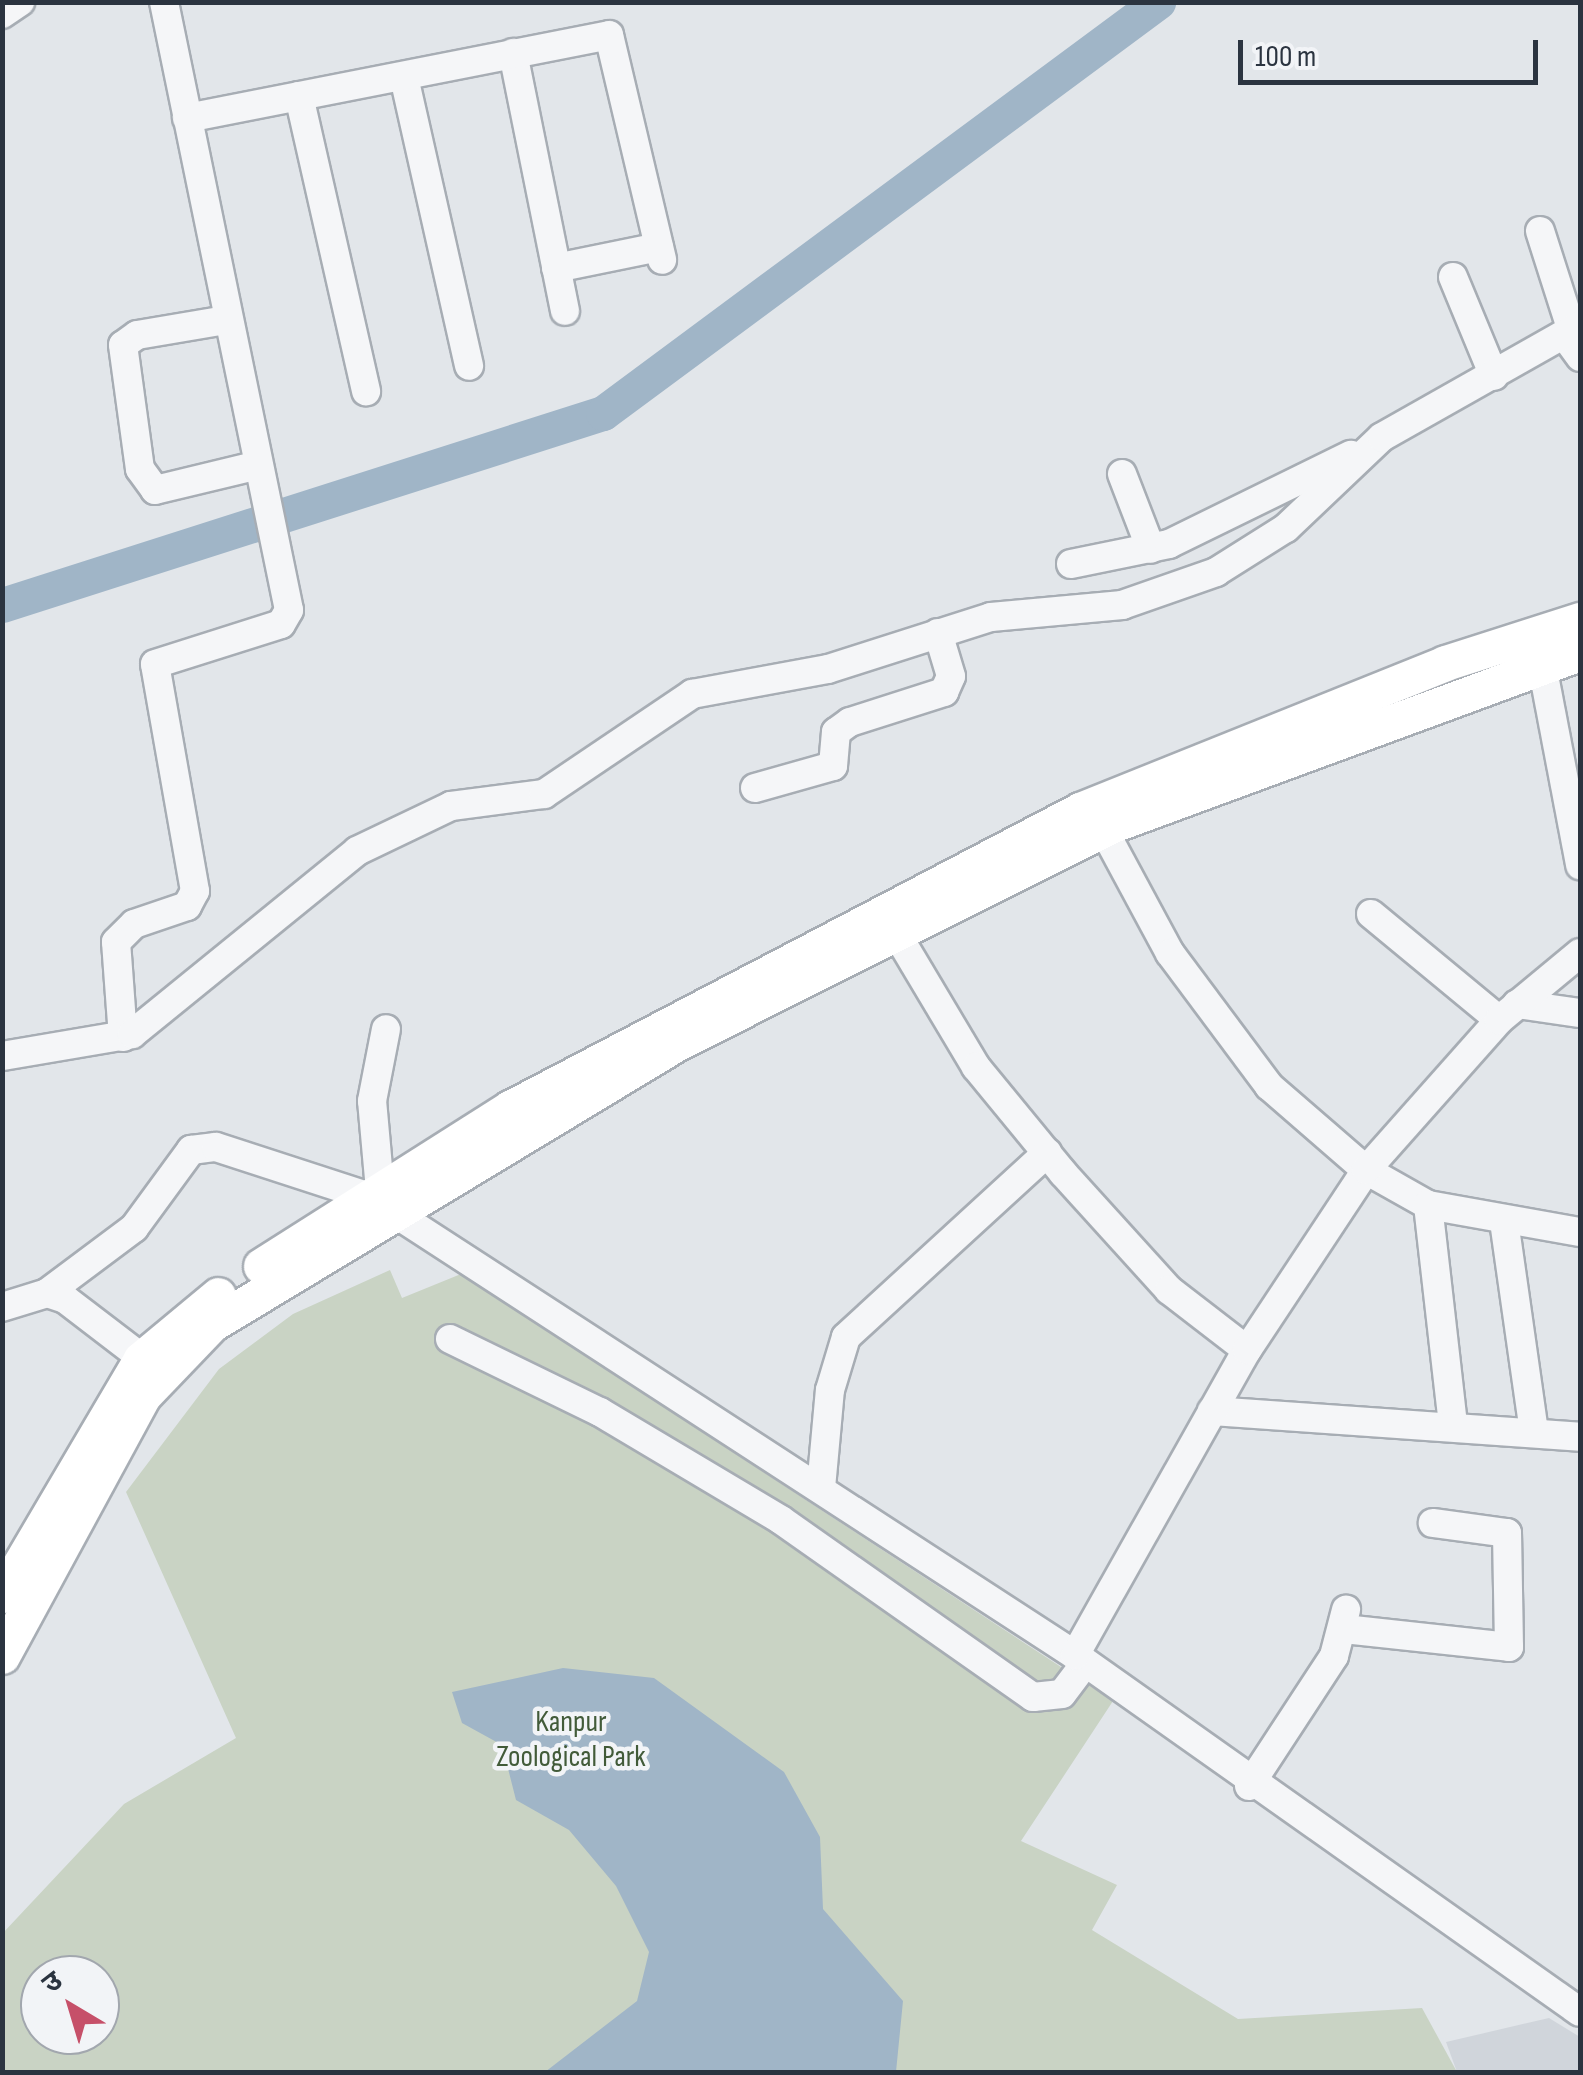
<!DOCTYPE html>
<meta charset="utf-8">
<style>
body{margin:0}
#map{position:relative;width:1583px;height:2075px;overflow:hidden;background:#e2e6ea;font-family:"Sofia Sans Condensed","Noto Sans Devanagari",sans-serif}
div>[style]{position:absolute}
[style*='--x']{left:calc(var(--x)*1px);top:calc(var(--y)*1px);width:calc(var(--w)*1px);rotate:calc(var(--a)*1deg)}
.built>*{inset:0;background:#d0d5db}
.green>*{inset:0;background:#c9d3c4}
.water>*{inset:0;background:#a0b5c7}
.river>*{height:35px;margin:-17.5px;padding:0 17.5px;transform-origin:17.5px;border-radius:17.5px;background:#a0b5c7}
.roads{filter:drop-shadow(2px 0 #a7adb4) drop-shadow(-2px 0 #a7adb4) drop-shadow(0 2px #a7adb4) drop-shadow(0 -2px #a7adb4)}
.minor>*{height:28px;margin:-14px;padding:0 14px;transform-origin:14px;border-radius:14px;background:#f5f6f8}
.major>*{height:35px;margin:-17.5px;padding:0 17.5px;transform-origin:17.5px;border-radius:17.5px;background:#fff}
span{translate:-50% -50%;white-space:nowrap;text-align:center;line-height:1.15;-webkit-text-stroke:9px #f2f4f7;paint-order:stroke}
.park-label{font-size:30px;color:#425b39}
.frame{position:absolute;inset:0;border:5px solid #2b3440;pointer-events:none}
.north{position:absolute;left:20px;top:1955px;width:100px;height:100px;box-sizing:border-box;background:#f2f4f7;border:2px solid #a2a7ae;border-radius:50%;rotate:322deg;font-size:28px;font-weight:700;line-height:40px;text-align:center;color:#2b3440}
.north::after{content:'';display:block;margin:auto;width:35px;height:45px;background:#c65069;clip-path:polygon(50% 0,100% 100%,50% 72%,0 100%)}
.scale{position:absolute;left:1238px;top:40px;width:300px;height:45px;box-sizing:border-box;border:5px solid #2b3440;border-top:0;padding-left:12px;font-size:30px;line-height:35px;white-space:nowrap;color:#2b3440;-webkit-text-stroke:8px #f2f4f7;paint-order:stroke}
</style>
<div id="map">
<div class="built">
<div style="clip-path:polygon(1549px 2018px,1580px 2037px,1580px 2072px,1457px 2072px,1446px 2042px)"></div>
</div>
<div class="green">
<div style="clip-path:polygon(evenodd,390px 1270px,402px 1298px,461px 1274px,1113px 1701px,1021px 1841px,1117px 1885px,1092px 1930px,1238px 2019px,1422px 2008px,1457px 2072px,3px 2072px,2px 1934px,124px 1804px,236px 1738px,126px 1492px,219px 1369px,293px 1314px,390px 1270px,40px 1975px,100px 1975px,100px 2035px,40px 2035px,40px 1975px)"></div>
</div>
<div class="water">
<div style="clip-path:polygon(563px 1668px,654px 1678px,784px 1772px,820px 1837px,823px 1909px,903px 2001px,896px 2072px,545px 2072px,637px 2001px,649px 1952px,616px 1886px,569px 1830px,516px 1800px,502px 1745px,462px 1723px,452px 1692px)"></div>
</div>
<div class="river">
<div style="--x:2;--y:605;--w:631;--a:-17.72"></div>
<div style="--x:603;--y:413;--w:691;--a:-36.52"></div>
</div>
<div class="roads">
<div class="minor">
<div style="--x:2;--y:14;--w:22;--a:-34"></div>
<div style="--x:513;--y:53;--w:263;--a:78.6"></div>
<div style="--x:404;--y:77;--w:296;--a:77.3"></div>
<div style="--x:299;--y:96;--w:303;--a:77.2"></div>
<div style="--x:187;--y:118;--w:430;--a:-11.1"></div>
<div style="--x:609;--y:35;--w:231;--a:76.7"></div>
<div style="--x:1540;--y:231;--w:105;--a:72.3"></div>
<div style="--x:556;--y:268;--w:105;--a:-11.5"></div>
<div style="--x:1453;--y:277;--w:107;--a:67.5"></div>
<div style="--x:226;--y:320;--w:90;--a:170.4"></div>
<div style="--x:137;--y:335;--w:17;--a:144"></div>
<div style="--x:123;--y:345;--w:125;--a:82.2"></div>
<div style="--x:140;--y:469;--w:26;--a:54"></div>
<div style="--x:155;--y:490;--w:103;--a:-13.5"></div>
<div style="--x:1565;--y:336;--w:26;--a:54"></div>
<div style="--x:1122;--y:474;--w:80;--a:68.9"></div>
<div style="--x:1071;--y:564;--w:100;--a:-11.5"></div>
<div style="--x:1169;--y:544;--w:203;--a:-26.1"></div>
<div style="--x:1542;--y:665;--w:204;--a:79.2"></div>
<div style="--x:755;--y:788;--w:81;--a:-15.8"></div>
<div style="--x:833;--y:766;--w:34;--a:-85"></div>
<div style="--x:836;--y:732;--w:17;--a:-36"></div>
<div style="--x:850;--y:722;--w:99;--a:-17.7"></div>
<div style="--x:944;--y:692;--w:17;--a:-66"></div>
<div style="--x:951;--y:676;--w:45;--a:-106.8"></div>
<div style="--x:1095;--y:814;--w:158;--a:61.7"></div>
<div style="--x:1170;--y:953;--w:166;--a:53.3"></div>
<div style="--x:1269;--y:1086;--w:128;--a:40.9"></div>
<div style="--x:1366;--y:1170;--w:71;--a:29.4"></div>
<div style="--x:1428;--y:1205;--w:154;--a:10.1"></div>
<div style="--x:1371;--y:914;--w:166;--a:39.6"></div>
<div style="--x:886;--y:916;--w:176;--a:59.2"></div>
<div style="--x:976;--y:1067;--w:137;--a:50.6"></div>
<div style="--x:1063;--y:1173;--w:158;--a:47.8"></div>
<div style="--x:1169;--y:1290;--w:98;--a:37.6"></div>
<div style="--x:1517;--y:1004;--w:64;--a:8.1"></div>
<div style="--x:123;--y:1037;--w:95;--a:-94.2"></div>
<div style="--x:116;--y:942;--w:25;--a:-45"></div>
<div style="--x:134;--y:924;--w:56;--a:-18.8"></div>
<div style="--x:187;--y:906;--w:17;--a:-62"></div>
<div style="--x:195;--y:891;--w:230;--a:-100"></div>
<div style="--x:155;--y:664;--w:132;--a:-17.6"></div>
<div style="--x:281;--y:624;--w:16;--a:-60"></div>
<div style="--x:289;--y:610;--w:621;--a:-101.62"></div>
<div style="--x:2;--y:1056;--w:132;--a:-9.6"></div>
<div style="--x:132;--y:1034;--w:290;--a:-39.1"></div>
<div style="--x:357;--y:851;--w:104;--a:-25.6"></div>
<div style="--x:451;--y:806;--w:94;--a:-7.4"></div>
<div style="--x:544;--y:794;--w:179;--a:-34"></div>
<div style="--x:692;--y:694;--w:138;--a:-10.4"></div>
<div style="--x:828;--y:669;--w:171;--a:-17.7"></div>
<div style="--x:991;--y:617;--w:132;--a:-5.2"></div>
<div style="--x:1122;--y:605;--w:100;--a:-19.3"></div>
<div style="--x:1216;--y:572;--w:83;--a:-32.2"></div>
<div style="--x:1286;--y:528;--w:132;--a:-43.5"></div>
<div style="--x:1382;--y:437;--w:227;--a:-29.5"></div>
<div style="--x:380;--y:1190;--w:89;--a:-95.1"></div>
<div style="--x:372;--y:1101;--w:73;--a:-79"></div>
<div style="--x:1428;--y:1205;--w:219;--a:83.5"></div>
<div style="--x:1504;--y:1221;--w:212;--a:81.9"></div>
<div style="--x:47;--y:1293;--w:109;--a:-36.8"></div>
<div style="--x:134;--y:1228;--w:97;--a:-53.8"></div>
<div style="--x:191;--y:1150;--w:25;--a:-7"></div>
<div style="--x:216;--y:1147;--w:162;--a:18"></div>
<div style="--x:370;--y:1197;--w:841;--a:33.01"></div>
<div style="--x:1075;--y:1655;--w:618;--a:35.26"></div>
<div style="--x:2;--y:1307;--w:47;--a:-17.3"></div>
<div style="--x:47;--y:1293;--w:19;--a:18"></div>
<div style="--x:65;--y:1299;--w:117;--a:37.4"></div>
<div style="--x:450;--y:1339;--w:167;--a:26"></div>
<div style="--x:600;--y:1412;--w:211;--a:30.8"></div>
<div style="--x:781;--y:1520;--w:308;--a:35.1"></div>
<div style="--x:1033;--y:1697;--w:29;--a:-6"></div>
<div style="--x:1062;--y:1694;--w:39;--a:-53"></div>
<div style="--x:1212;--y:1411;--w:369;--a:4"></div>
<div style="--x:821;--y:1488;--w:98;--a:-84.8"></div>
<div style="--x:830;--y:1390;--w:55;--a:-73.2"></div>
<div style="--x:846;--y:1337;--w:273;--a:-42.5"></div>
<div style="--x:1344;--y:1629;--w:166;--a:6.2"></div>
<div style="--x:1509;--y:1647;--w:114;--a:-91"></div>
<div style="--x:1507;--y:1533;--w:75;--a:-172.3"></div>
<div style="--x:1075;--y:1655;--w:350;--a:-60.6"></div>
<div style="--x:1247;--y:1350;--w:216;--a:-56.5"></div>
<div style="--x:1366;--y:1170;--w:200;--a:-48.4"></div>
<div style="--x:1499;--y:1020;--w:105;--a:-39.6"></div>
<div style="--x:1249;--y:1786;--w:155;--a:-56.8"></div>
<div style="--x:1334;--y:1656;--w:48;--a:-75.4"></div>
</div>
<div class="major">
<div style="--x:261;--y:1266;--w:295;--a:-32.4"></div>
<div style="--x:510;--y:1108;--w:643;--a:-27.6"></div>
<div style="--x:1080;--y:810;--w:393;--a:-21.9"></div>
<div style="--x:1445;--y:663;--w:142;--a:-17.7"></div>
<div style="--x:2;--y:1595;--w:274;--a:-59.5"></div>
<div style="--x:141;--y:1359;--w:100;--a:-39.7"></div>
<div style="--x:2;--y:1656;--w:296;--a:-61.5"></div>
<div style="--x:143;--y:1396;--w:100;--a:-46.2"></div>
<div style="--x:212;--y:1324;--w:546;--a:-31.13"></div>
<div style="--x:679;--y:1042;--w:487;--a:-26.6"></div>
<div style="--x:1115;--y:824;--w:495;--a:-20.2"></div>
</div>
</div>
<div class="park-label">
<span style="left:571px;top:1739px">Kanpur<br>Zoological Park</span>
</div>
<div class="frame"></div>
<div class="north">उ</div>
<div class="scale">100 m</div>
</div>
